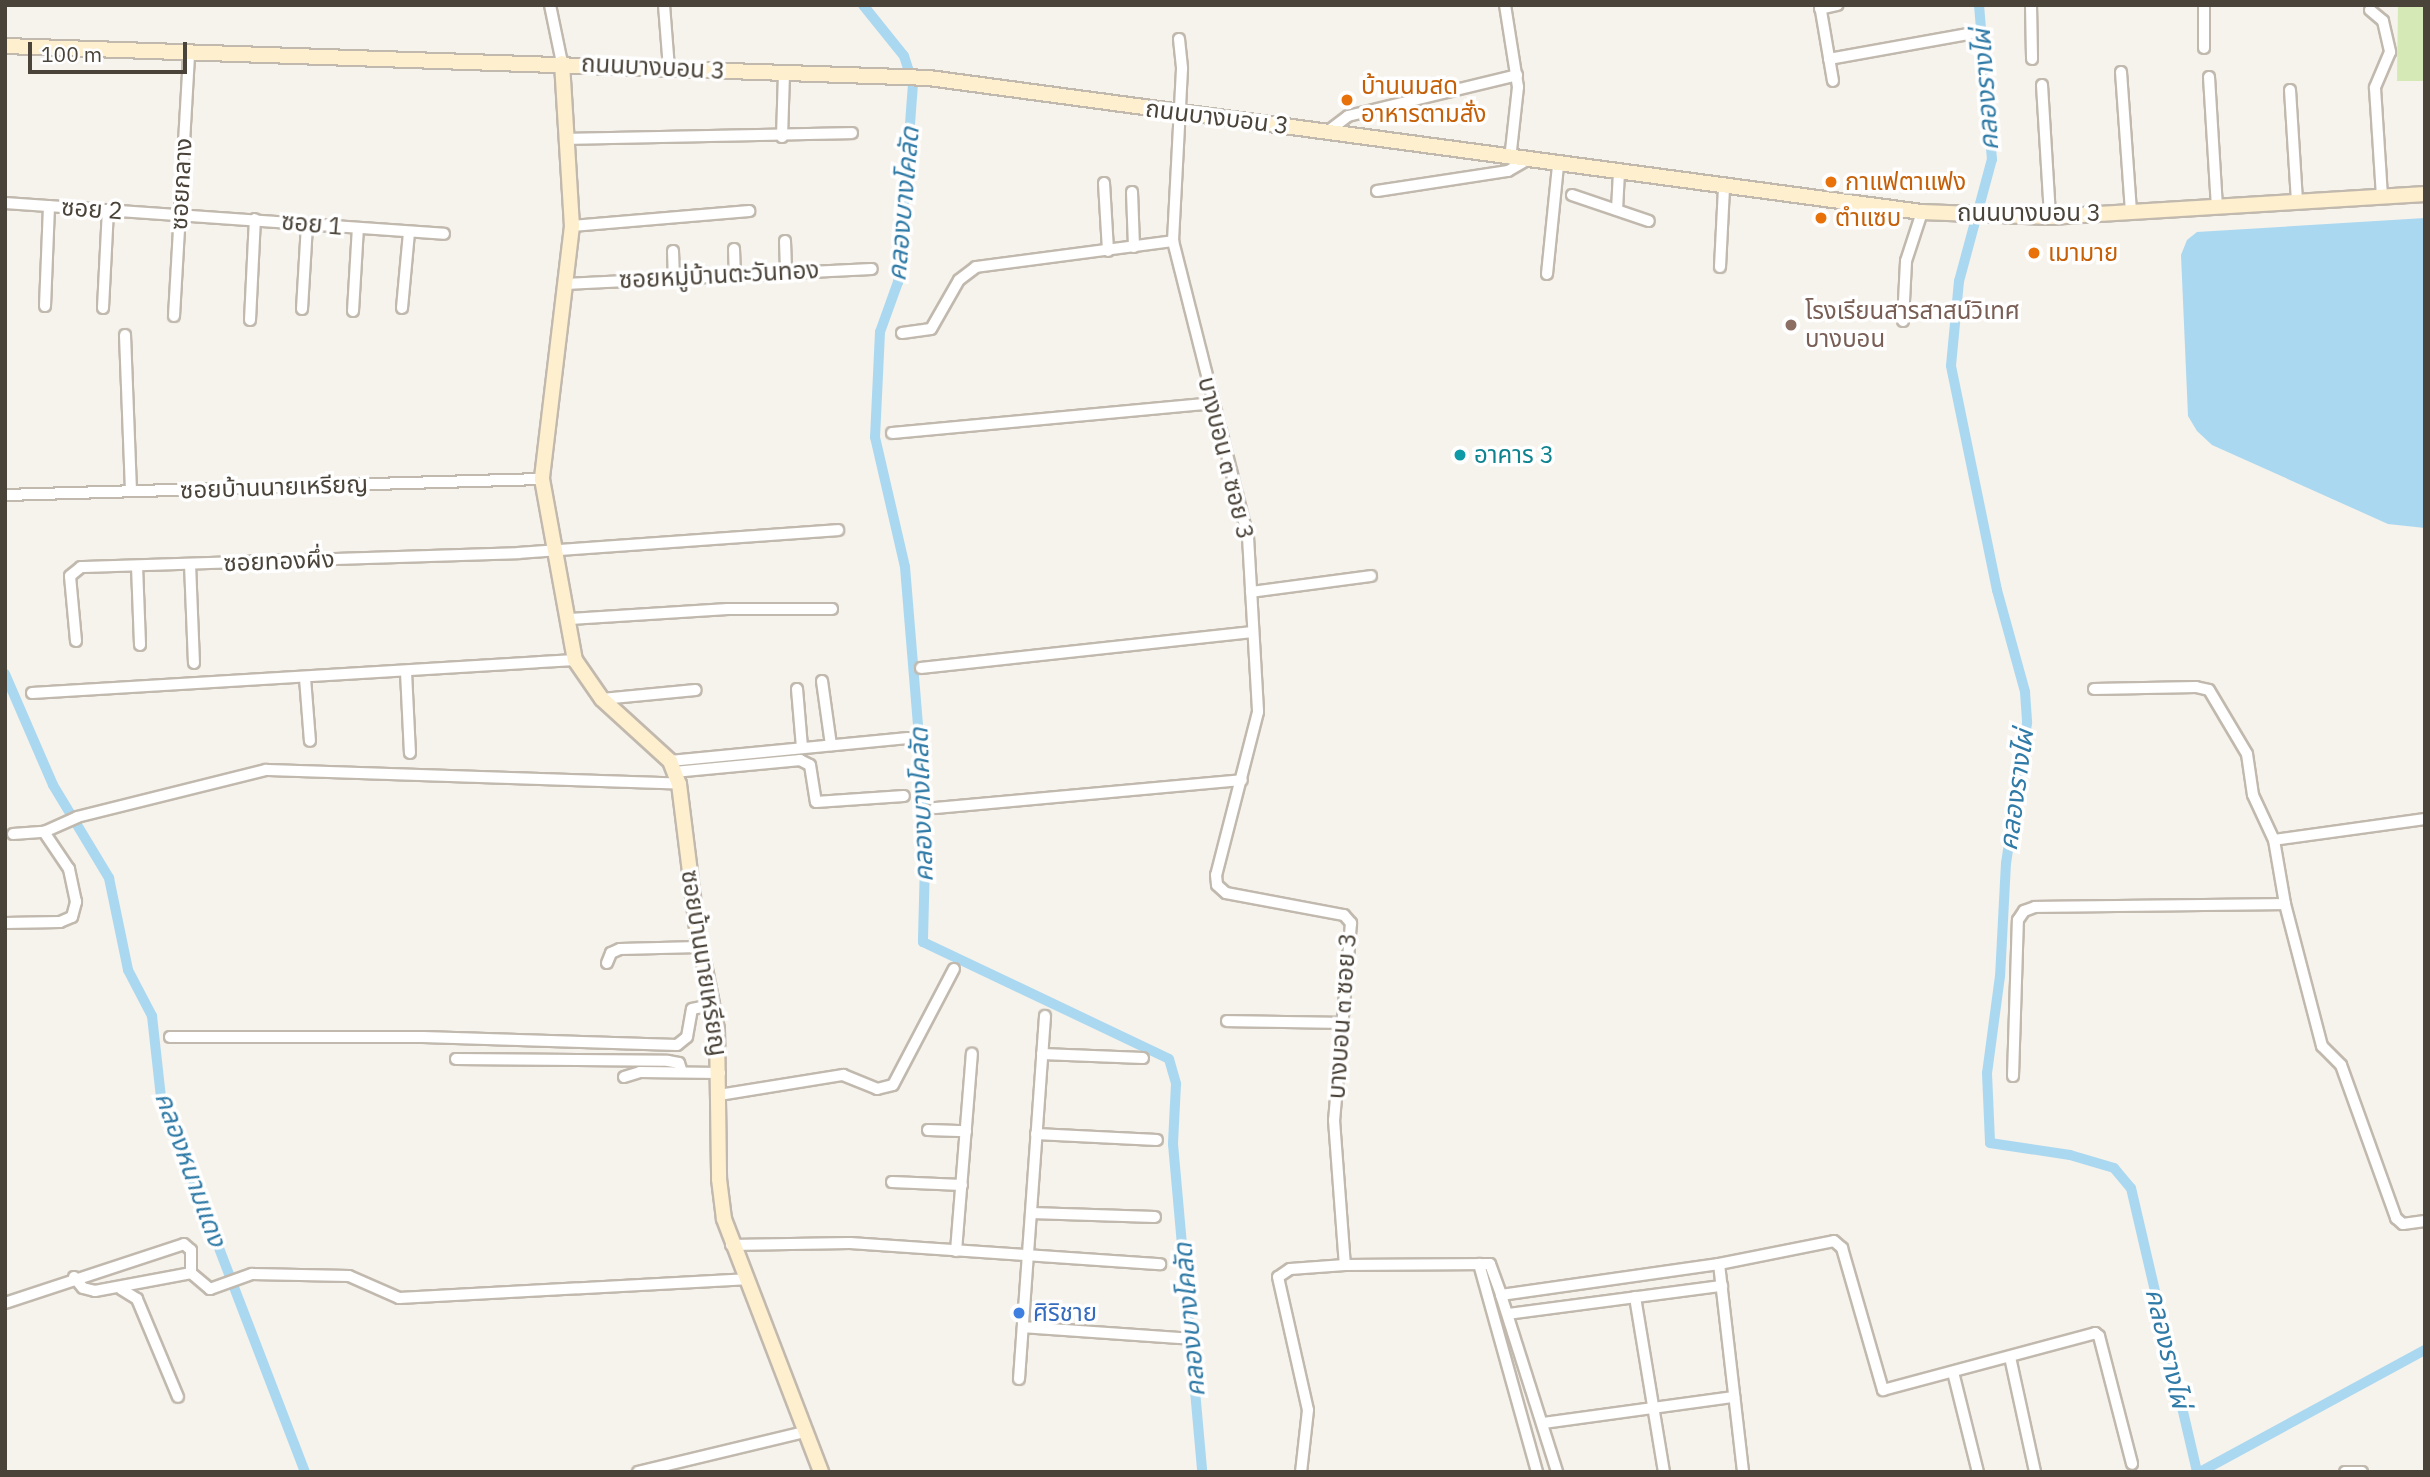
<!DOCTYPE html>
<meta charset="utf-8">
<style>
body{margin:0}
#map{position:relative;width:2430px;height:1477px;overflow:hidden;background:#f6f2ec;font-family:"IBM Plex Sans","Noto Sans Thai",sans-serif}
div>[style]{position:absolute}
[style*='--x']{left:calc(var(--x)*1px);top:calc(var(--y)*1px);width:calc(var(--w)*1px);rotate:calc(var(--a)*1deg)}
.green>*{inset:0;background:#d5e9b6}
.water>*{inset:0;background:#aad8f0}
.canal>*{height:10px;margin:-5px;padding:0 5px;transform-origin:5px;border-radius:5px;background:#aad8f0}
.roads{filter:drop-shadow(2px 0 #c1b9ae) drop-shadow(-2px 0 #c1b9ae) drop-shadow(0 2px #c1b9ae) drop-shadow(0 -2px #c1b9ae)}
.street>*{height:10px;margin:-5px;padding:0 5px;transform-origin:5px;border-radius:5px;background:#fff}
.secondary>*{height:14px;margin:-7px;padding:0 7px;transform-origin:7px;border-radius:7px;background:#feefce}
.dots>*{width:19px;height:19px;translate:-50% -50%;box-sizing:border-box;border:4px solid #fff;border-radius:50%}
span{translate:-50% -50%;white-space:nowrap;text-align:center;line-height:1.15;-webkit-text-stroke:7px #fff;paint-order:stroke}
.street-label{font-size:24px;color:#4a4339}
.food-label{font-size:24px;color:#c56008}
.left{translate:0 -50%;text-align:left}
.education-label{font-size:24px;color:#785e54}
.culture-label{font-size:24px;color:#0d838f}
.shop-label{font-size:24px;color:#366cbe}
.water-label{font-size:26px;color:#2f7aa6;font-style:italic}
.frame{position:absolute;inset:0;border:7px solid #4a4339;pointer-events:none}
.scale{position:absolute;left:28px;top:42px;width:159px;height:32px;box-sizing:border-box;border:4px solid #4a4339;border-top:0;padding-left:9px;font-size:21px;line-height:24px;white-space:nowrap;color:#4a4339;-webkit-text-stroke:5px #fff;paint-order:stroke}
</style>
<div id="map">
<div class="green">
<div style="clip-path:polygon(2398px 5px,2425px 5px,2425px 81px,2397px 81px)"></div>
</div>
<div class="water">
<div style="clip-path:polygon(2425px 218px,2425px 528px,2388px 524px,2212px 445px,2197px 431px,2188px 416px,2181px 255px,2187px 240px,2197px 232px)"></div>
</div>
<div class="canal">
<div style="--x:863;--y:5;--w:65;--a:51.2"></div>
<div style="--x:904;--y:56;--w:29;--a:72"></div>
<div style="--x:913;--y:84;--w:199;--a:94.3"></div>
<div style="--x:898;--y:282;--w:53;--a:109.8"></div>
<div style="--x:880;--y:332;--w:105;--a:92.7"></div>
<div style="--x:875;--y:437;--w:133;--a:77"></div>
<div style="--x:905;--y:567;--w:258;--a:85.3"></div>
<div style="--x:926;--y:824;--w:118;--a:91.5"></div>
<div style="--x:923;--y:942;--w:272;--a:25.4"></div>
<div style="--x:1169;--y:1059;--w:26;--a:74"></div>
<div style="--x:1176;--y:1084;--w:60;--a:92.9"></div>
<div style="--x:1173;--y:1144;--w:329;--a:84.9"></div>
<div style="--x:1979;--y:5;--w:155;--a:85.2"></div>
<div style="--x:1992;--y:159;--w:126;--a:105.1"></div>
<div style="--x:1959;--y:281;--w:85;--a:95.4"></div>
<div style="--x:1951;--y:366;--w:229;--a:78.4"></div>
<div style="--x:1997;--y:590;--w:106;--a:74.6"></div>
<div style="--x:2025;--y:692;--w:31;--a:86"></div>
<div style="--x:2027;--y:723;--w:142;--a:98.5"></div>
<div style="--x:2006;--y:863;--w:113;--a:93"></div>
<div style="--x:2000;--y:976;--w:98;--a:97.6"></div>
<div style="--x:1987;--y:1073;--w:70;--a:87.5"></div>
<div style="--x:1990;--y:1143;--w:81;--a:8.5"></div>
<div style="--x:2070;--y:1155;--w:46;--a:16.5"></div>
<div style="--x:2114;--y:1168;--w:26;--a:50"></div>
<div style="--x:2131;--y:1188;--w:292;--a:76.9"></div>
<div style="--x:5;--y:674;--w:121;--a:66.6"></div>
<div style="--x:53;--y:785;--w:109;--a:58.9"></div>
<div style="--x:109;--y:878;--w:94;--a:78.3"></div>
<div style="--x:128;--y:970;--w:52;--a:62.4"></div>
<div style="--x:152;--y:1016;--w:81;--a:83.7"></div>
<div style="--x:161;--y:1097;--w:402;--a:69"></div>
<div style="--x:2200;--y:1472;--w:256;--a:-28.5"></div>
</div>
<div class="roads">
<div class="street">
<div style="--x:550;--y:5;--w:59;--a:78.3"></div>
<div style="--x:664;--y:5;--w:63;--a:85.5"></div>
<div style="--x:1505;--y:5;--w:83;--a:81"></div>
<div style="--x:1518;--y:87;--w:72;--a:96.3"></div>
<div style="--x:1820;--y:5;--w:77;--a:80.3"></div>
<div style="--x:2031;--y:5;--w:54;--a:88.9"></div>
<div style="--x:2204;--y:5;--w:43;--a:90"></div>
<div style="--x:1820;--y:9;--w:18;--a:-13"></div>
<div style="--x:2370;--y:10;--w:17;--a:40"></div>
<div style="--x:2383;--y:21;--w:32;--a:77"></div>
<div style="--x:2390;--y:52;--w:39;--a:113"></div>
<div style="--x:2375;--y:88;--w:109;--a:86.3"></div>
<div style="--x:1179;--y:39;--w:30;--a:84"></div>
<div style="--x:1182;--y:69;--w:172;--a:93"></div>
<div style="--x:1173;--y:241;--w:305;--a:75.8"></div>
<div style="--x:1248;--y:537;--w:175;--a:86.7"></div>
<div style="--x:1258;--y:712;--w:168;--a:104.4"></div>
<div style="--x:1216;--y:875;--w:10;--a:84"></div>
<div style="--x:1217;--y:885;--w:12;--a:42"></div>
<div style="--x:1226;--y:893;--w:120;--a:10.6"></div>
<div style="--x:1344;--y:915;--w:11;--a:49"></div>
<div style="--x:1351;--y:923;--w:198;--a:94.9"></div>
<div style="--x:1334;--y:1120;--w:145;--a:85.7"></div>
<div style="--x:1345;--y:1265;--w:55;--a:175.8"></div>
<div style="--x:1290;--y:1269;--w:14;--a:146"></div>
<div style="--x:1278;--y:1277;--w:136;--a:77.3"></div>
<div style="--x:1308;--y:1410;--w:62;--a:96.4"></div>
<div style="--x:1829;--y:59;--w:147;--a:-10.2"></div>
<div style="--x:2121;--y:72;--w:140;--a:85.9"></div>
<div style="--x:2209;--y:77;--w:130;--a:86.5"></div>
<div style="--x:2042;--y:85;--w:132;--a:86.5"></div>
<div style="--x:2290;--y:90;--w:112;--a:86.4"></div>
<div style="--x:1327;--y:132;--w:26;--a:-37"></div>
<div style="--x:1348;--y:116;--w:174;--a:-13.6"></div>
<div style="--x:782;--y:137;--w:64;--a:-88.2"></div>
<div style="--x:567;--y:139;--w:285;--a:-1.2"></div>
<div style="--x:1104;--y:183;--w:68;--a:86.6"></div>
<div style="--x:1377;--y:191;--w:133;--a:-8.7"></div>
<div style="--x:1508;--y:171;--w:20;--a:-30"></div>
<div style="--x:1132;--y:192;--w:55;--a:87.9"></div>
<div style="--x:1572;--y:195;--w:81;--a:18.7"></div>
<div style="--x:5;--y:203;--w:440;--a:4"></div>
<div style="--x:1617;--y:210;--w:37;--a:-87"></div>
<div style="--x:572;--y:226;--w:178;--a:-4.8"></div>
<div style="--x:785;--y:241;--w:30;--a:88"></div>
<div style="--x:734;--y:249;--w:24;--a:88"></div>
<div style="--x:673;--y:251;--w:24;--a:88"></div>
<div style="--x:1720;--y:267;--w:80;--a:-87.1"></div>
<div style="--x:1547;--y:274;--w:110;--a:-84.2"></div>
<div style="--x:565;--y:284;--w:307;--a:-2.8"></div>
<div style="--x:45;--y:306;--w:100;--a:-87.7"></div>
<div style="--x:103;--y:308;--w:98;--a:-87.1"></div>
<div style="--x:402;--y:308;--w:76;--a:-84.7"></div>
<div style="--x:302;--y:309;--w:85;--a:-86.6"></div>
<div style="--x:353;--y:311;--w:83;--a:-86.6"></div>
<div style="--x:174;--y:316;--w:264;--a:-86.7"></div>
<div style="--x:250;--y:320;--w:101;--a:-87.2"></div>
<div style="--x:1903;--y:321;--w:60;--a:-87.1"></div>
<div style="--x:1906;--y:261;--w:52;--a:-71.9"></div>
<div style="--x:902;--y:333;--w:29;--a:-8"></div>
<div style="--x:931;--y:329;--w:56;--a:-60.3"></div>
<div style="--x:959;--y:280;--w:21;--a:-37"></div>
<div style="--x:976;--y:267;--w:199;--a:-7.5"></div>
<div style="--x:125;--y:335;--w:156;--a:87.8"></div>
<div style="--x:892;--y:433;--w:322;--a:-5.3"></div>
<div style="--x:5;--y:495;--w:537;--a:-1.71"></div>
<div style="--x:190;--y:564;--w:99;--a:87.7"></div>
<div style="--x:137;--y:566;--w:79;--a:87.8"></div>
<div style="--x:1251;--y:592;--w:121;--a:-7.6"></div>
<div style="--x:570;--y:619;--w:158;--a:-3.6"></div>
<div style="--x:728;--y:609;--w:104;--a:0"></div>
<div style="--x:76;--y:641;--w:65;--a:-95.3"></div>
<div style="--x:70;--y:576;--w:14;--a:-39"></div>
<div style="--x:81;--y:567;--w:438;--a:-1.8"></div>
<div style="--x:519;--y:553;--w:320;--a:-4.1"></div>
<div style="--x:921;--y:668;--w:333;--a:-6.2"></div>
<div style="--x:406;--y:672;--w:81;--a:87.2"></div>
<div style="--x:305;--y:678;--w:63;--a:85.5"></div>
<div style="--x:822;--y:681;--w:65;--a:82"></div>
<div style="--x:797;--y:689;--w:58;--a:85.1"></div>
<div style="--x:2094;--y:689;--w:102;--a:-1.1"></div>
<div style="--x:2196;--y:687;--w:13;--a:13"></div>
<div style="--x:2209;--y:690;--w:74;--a:59.3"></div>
<div style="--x:2247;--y:754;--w:41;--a:81.7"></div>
<div style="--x:2253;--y:795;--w:50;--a:65"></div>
<div style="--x:32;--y:693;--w:544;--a:-3.48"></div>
<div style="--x:602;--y:699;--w:94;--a:-5.5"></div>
<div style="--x:670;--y:761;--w:239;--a:-5.5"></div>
<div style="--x:674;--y:772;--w:127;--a:-5.4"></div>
<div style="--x:800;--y:760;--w:11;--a:27"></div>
<div style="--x:810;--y:765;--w:37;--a:81"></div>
<div style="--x:816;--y:802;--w:88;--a:-3.9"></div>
<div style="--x:935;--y:808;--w:308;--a:-5.2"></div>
<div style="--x:2425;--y:819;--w:152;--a:172.1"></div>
<div style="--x:2274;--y:840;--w:65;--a:80.2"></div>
<div style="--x:2285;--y:904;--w:147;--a:75.4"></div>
<div style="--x:2322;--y:1046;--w:27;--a:45"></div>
<div style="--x:2341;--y:1065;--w:163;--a:70.2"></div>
<div style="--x:2396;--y:1218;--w:9;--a:41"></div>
<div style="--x:2403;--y:1224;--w:22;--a:-8"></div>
<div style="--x:13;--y:834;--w:31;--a:-4"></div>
<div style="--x:44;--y:832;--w:36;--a:-24"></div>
<div style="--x:77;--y:817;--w:195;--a:-14"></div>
<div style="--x:266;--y:770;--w:413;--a:1.9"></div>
<div style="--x:5;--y:923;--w:55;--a:-1"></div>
<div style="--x:60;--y:922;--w:13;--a:-23"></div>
<div style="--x:72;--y:917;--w:16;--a:-75"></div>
<div style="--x:76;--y:902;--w:34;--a:-102"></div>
<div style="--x:69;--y:869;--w:45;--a:-124"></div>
<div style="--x:607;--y:963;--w:11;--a:-68"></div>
<div style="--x:611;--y:953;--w:10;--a:-24"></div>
<div style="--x:620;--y:949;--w:79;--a:-1.5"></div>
<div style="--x:1227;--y:1021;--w:115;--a:1"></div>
<div style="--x:170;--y:1037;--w:253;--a:0"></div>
<div style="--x:423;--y:1037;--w:254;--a:1.8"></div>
<div style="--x:677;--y:1045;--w:13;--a:-39"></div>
<div style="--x:687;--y:1037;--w:28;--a:-80"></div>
<div style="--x:692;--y:1009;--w:19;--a:-12"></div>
<div style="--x:1042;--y:1054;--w:101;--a:2.3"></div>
<div style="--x:456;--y:1059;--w:212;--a:0.5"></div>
<div style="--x:668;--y:1061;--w:11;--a:10"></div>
<div style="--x:679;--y:1063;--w:9;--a:72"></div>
<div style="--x:2013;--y:1076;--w:156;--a:-88.2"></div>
<div style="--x:2018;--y:920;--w:11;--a:-56"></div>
<div style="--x:2024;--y:911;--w:12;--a:-20"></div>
<div style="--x:2035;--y:907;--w:250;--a:-0.7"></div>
<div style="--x:624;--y:1077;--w:17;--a:-17"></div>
<div style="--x:640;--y:1072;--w:80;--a:0.7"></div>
<div style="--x:719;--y:1095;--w:126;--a:-9.2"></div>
<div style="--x:843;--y:1075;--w:37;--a:22"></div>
<div style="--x:877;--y:1089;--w:16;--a:-14"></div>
<div style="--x:893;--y:1085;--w:131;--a:-62.3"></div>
<div style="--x:928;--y:1130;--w:38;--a:2"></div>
<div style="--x:1036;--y:1134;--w:121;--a:2.8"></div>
<div style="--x:892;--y:1182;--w:70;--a:2.5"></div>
<div style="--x:1031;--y:1213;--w:124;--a:1.8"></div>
<div style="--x:731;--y:1245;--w:119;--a:-1"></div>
<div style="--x:850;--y:1243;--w:311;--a:3.9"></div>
<div style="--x:956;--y:1251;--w:198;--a:-85.4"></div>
<div style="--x:1479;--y:1264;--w:216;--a:74.4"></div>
<div style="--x:1719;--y:1264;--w:209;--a:83.4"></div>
<div style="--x:1345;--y:1265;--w:145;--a:-0.4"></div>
<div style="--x:1490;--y:1264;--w:33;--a:70"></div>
<div style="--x:1501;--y:1295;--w:220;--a:-8.1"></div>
<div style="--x:1719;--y:1264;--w:117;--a:-11.3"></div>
<div style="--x:1834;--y:1241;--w:11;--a:41"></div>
<div style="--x:1842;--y:1248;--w:148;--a:73.9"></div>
<div style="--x:1883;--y:1390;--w:220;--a:-15"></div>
<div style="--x:2095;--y:1333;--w:5;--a:37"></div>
<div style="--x:2099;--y:1336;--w:132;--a:75.5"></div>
<div style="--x:74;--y:1277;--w:14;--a:51"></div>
<div style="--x:83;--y:1288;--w:12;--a:14"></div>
<div style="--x:95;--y:1291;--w:98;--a:-10.6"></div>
<div style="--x:191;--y:1273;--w:25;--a:40"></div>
<div style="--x:210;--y:1289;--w:45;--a:-19.7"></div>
<div style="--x:252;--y:1274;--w:97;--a:1.2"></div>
<div style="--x:349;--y:1276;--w:55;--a:23.7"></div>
<div style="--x:399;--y:1298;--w:347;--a:-3.1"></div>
<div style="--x:121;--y:1289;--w:19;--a:32"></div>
<div style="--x:137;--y:1299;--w:106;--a:67.3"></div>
<div style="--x:1501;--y:1295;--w:186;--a:72.4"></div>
<div style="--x:1635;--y:1297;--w:177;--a:80.6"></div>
<div style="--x:5;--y:1303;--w:188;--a:-18.2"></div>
<div style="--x:184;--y:1244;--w:9;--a:41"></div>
<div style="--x:191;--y:1250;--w:23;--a:90"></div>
<div style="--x:1508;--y:1314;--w:216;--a:-7.5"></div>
<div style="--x:1023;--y:1327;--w:159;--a:4"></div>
<div style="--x:2010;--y:1357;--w:118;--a:77.7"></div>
<div style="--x:1953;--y:1372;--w:103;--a:76"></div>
<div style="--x:1019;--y:1379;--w:364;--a:-85.9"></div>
<div style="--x:1543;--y:1423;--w:193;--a:-7.8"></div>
<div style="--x:638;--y:1472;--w:172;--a:-13.5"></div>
<div style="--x:2345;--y:1472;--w:17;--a:0"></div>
</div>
<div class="secondary">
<div style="--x:5;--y:46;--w:925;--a:1.98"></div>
<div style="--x:929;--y:78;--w:1002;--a:7.69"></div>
<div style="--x:1922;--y:212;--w:128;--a:2.2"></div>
<div style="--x:2050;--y:217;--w:376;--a:-3.5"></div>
<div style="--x:562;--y:63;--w:163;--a:86.5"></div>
<div style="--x:572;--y:226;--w:255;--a:96.8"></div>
<div style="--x:542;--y:479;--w:184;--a:79.7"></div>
<div style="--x:575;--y:660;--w:47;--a:55.3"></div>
<div style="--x:602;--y:699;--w:92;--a:42.4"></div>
<div style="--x:670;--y:761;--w:25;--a:69"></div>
<div style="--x:679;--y:784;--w:146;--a:82.9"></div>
<div style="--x:697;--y:929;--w:102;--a:78.7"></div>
<div style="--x:717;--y:1029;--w:150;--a:89.2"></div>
<div style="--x:719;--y:1179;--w:40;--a:82.9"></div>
<div style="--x:724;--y:1219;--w:271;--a:69"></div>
</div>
</div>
<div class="dots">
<div style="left:1347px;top:100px;background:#e8710a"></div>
<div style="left:1831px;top:182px;background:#e8710a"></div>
<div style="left:1821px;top:218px;background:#e8710a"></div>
<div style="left:2034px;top:253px;background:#e8710a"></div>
<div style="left:1791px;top:325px;background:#8d6e63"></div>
<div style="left:1460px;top:455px;background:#0f9aa8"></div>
<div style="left:1019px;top:1313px;background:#3f7fe0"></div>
</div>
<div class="street-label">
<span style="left:653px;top:67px;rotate:3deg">ถนนบางบอน 3</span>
<span style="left:1217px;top:117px;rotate:7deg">ถนนบางบอน 3</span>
<span style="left:181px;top:184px;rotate:-87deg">ซอยกลาง</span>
<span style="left:92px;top:209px;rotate:4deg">ซอย 2</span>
<span style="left:2029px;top:213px">ถนนบางบอน 3</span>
<span style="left:312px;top:224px;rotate:5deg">ซอย 1</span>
<span style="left:719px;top:275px;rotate:-3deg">ซอยหมู่บ้านตะวันทอง</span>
<span style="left:1226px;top:458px;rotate:76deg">บางบอน ๓ ซอย 3</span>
<span style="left:274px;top:487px;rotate:-2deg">ซอยบ้านนายเหรียญ</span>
<span style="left:279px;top:561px;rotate:-2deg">ซอยทองผึ่ง</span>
<span style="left:704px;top:963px;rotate:81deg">ซอยบ้านนายเหรียญ</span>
<span style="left:1342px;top:1016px;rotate:-86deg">บางบอน ๓ ซอย 3</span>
</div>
<div class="food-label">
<span class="left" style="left:1361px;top:100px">บ้านนมสด<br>อาหารตามสั่ง</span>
<span class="left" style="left:1845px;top:182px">กาแฟตาแฟง</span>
<span class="left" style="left:1835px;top:218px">ตำแซบ</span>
<span class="left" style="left:2048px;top:253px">เมามาย</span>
</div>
<div class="education-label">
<span class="left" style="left:1805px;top:325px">โรงเรียนสารสาสน์วิเทศ<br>บางบอน</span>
</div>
<div class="culture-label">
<span class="left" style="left:1474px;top:455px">อาคาร 3</span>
</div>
<div class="shop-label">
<span class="left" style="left:1033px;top:1313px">ศิริชาย</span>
</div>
<div class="water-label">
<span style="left:1985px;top:90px;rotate:-94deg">คลองรางไผ่</span>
<span style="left:903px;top:204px;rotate:-85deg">คลองบางโคลัด</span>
<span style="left:2016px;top:790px;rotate:-82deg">คลองรางไผ่</span>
<span style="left:921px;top:805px;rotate:-92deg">คลองบางโคลัด</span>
<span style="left:191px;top:1169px;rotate:70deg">คลองหนามแดง</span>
<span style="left:1189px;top:1320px;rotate:-95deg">คลองบางโคลัด</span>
<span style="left:2168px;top:1348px;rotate:77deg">คลองรางไผ่</span>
</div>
<div class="frame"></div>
<div class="scale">100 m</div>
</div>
